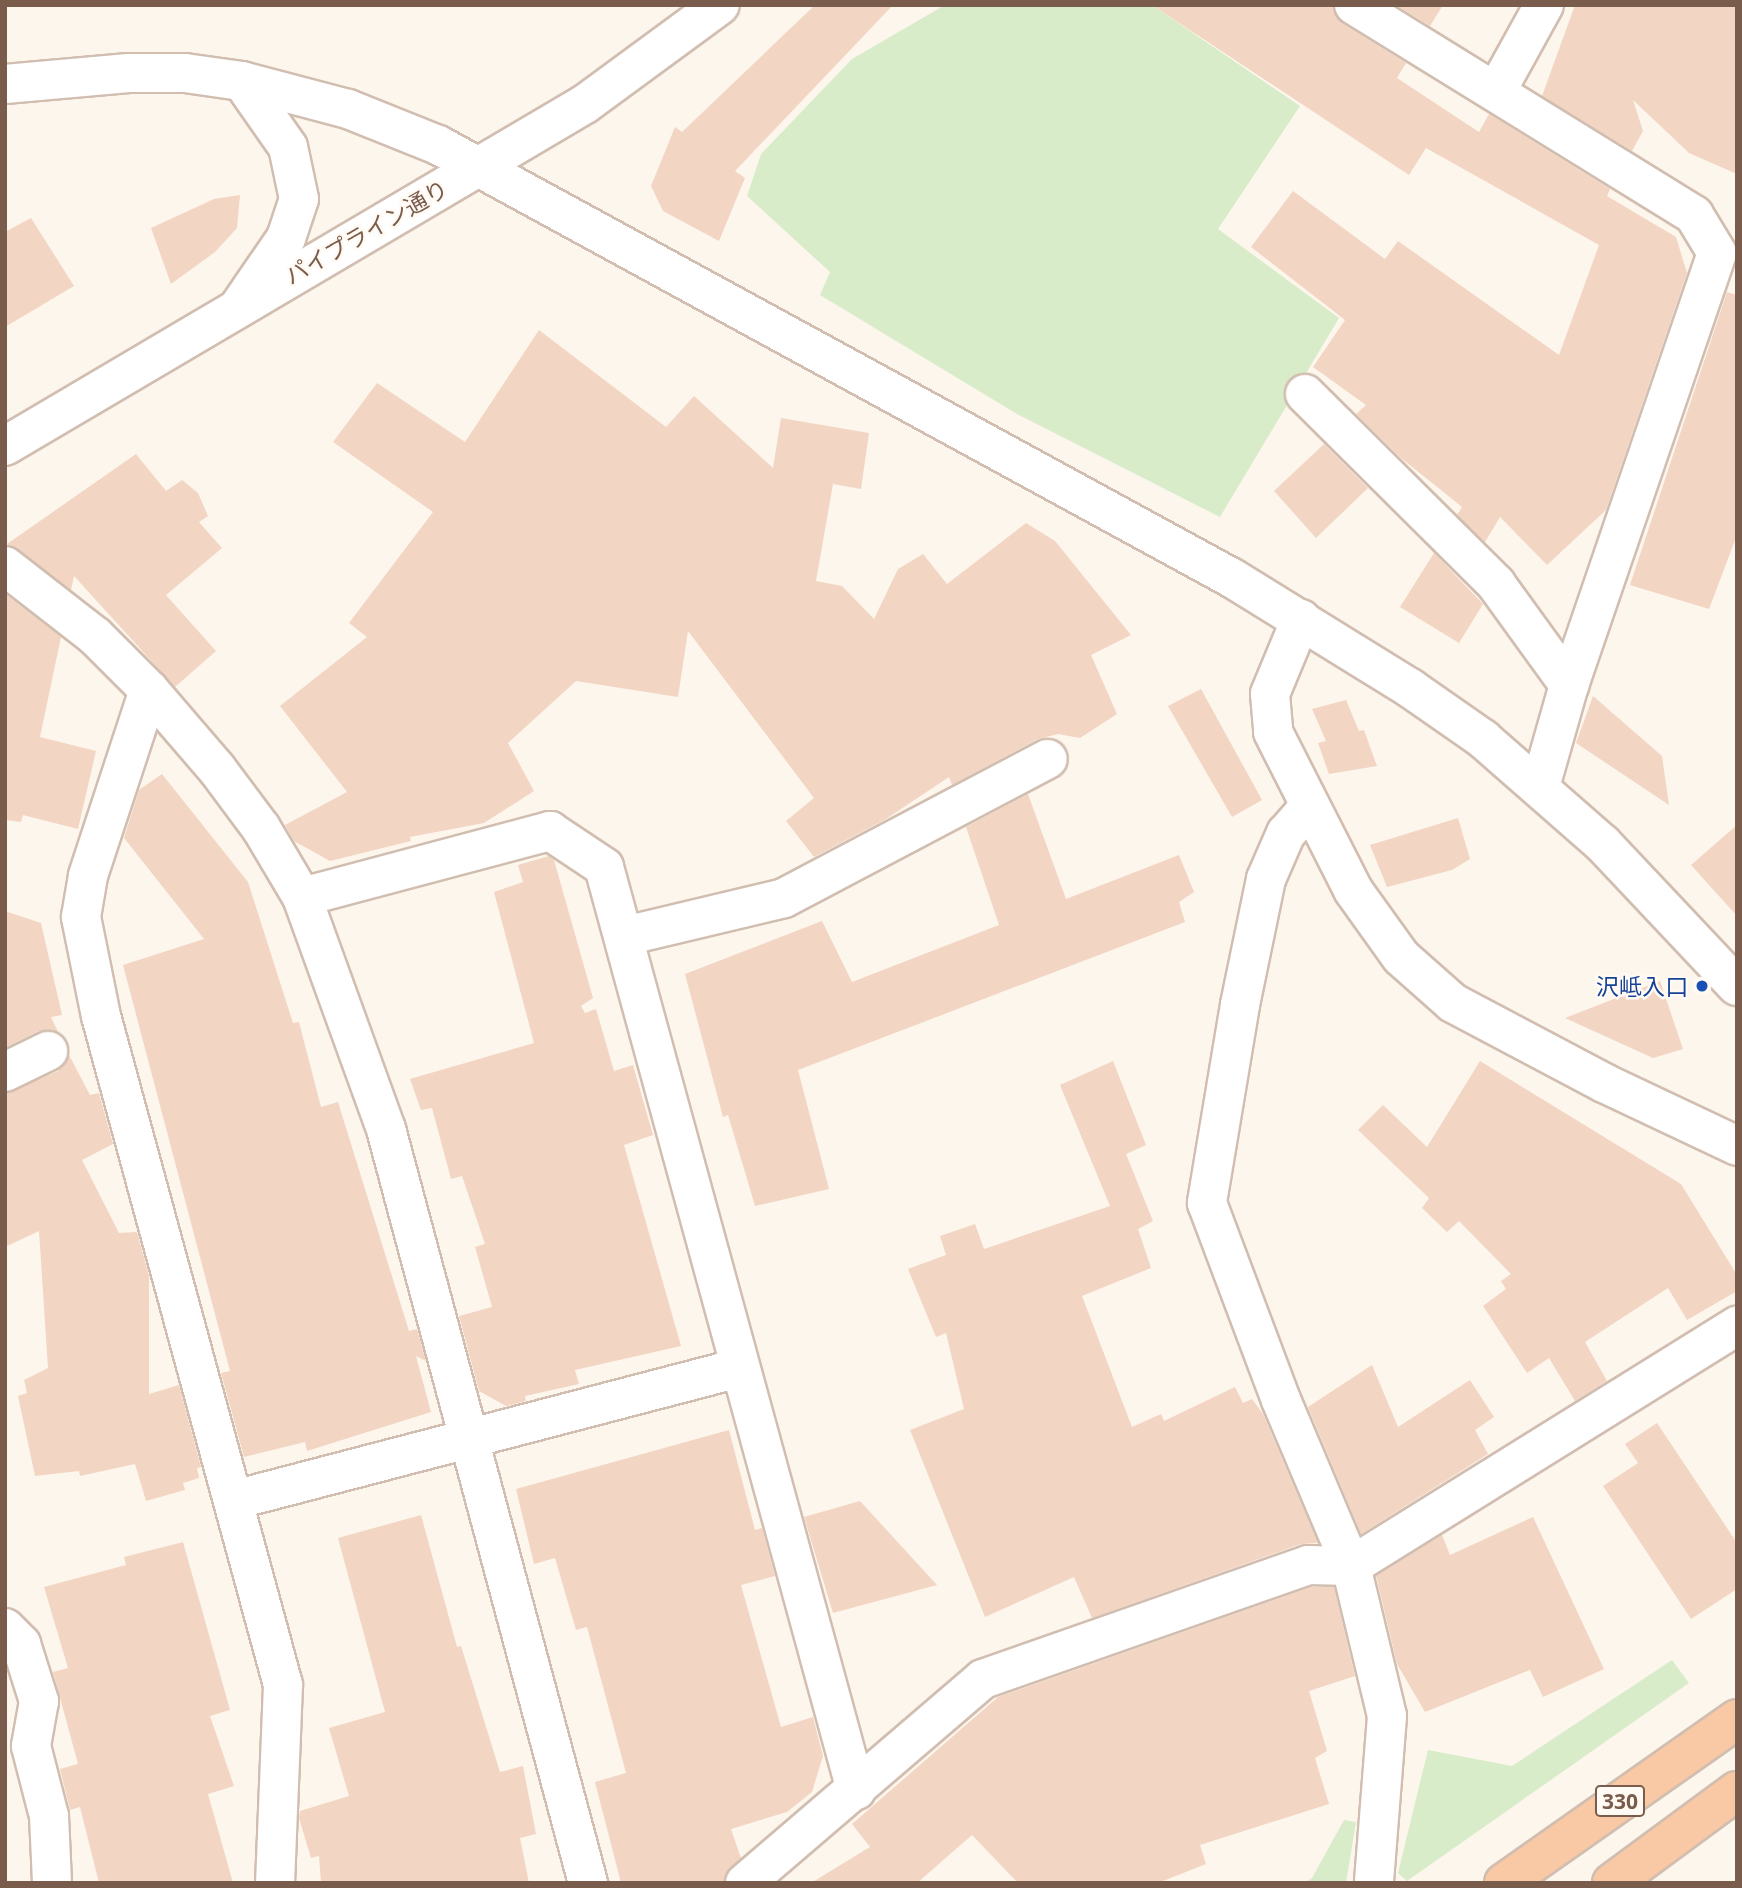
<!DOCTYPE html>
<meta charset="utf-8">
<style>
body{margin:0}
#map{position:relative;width:1742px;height:1888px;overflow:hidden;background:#fdf6ec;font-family:"Open Sans","Noto Sans JP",sans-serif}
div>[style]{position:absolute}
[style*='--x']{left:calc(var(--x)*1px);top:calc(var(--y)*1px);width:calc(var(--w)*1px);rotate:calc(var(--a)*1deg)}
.green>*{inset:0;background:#d8ecc9}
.building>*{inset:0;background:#f3d5c3}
.roads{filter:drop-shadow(2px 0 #d1beb0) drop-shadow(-2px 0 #d1beb0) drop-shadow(0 2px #d1beb0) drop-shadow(0 -2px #d1beb0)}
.minor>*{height:38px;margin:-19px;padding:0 19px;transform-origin:19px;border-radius:19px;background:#fff}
.tertiary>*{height:38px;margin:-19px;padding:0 19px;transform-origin:19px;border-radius:19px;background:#fff}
.secondary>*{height:38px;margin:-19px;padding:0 19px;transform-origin:19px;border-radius:19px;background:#fff}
.trunk>*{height:38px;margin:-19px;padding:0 19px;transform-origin:19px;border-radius:19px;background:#f9c8a4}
.dots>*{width:19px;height:19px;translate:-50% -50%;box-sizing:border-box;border:4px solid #fffaf3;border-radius:50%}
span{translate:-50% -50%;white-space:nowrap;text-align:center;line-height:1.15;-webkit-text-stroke:5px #fffaf3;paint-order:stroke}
.shield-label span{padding:2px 5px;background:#fffaf3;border:2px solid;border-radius:5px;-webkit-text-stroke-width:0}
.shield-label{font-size:21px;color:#7a5c4d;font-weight:700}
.street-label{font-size:23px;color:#7a5c4d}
.transit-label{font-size:23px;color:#164399}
.right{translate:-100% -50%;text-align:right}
.frame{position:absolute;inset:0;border:7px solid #7a5c4d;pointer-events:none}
</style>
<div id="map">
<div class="green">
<div style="clip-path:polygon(945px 5px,1152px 5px,1300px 106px,1218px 229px,1339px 318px,1220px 517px,1017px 414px,820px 295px,830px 272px,747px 196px,761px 154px,852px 59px)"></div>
<div style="clip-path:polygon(1672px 1660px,1689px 1683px,1407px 1881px,1398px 1873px,1428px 1750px,1512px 1766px)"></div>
<div style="clip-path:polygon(1344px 1820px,1356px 1822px,1346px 1883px,1304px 1883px,1312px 1878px)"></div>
</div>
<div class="building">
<div style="clip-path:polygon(815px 5px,893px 5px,735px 171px,745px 178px,719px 241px,663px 211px,651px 186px,675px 127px,682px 132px)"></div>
<div style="clip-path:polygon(1152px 5px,1332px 5px,1343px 24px,1406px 63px,1397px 78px,1479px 132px,1489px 114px,1610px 189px,1607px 196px,1676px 237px,1687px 273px,1606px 510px,1547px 565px,1500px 517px,1485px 542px,1457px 515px,1462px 507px,1401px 458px,1356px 414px,1366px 405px,1313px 367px,1345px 320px,1251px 247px,1293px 191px,1385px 259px,1398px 241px,1559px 355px,1599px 245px,1426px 148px,1409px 175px)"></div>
<div style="clip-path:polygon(1396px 5px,1443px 5px,1430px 26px)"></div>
<div style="clip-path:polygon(1575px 5px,1737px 5px,1737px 174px,1689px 153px,1633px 100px,1643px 131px,1632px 151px,1542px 96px)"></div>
<div style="clip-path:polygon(240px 195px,237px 228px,215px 252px,171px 284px,151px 228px,214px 199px)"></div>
<div style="clip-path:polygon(31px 218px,74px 286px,5px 327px,5px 232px)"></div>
<div style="clip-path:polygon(1727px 292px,1737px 295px,1737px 535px,1709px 609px,1630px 585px)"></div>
<div style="clip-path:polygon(539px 330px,666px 427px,694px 396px,773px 468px,781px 418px,869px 433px,861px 489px,833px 484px,816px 581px,842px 586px,874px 619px,898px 569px,923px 554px,947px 584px,1026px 523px,1055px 541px,1131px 635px,1091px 655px,1117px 714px,1080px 738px,1058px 734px,1038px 739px,952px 785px,949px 777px,886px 819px,814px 857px,786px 821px,814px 798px,688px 631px,678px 697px,576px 681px,508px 743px,534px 791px,484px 823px,410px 837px,411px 841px,330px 861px,294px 841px,285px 825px,347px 792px,280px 706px,367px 637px,349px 623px,433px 512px,333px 442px,377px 383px,465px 442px)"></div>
<div style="clip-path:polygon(1324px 444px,1368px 488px,1316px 538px,1274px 491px)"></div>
<div style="clip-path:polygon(136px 454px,166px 491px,182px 480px,198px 493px,208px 516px,199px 522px,222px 548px,166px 595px,216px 651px,175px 687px,74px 576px,71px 590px,7px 544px)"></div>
<div style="clip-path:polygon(1434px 553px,1483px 604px,1459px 643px,1400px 607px)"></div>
<div style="clip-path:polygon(5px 594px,61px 637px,40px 737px,96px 751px,78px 829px,23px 815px,21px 822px,5px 820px)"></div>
<div style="clip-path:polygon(1201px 689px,1262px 800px,1232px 817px,1168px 706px)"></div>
<div style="clip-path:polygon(1593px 696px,1662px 756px,1669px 805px,1576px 743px)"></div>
<div style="clip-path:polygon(1346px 700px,1359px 731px,1364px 730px,1377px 766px,1329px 774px,1318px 743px,1326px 741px,1312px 709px)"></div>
<div style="clip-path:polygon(162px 774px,248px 882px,293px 1023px,299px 1022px,321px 1107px,338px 1102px,409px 1331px,417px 1329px,426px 1361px,416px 1356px,431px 1412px,307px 1451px,305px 1442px,244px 1457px,221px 1373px,230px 1371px,123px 965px,204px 939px,124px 838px,139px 790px)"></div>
<div style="clip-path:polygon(1028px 794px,1066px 899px,1179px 855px,1194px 892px,1179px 902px,1185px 922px,798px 1070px,829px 1189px,755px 1206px,728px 1115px,723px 1117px,685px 974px,822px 921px,852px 982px,999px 925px,966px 827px)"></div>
<div style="clip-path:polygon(1458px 818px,1470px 859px,1452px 870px,1387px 887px,1370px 845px)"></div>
<div style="clip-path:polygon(1737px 825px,1737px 916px,1691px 865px)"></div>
<div style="clip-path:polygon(549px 856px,554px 860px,593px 998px,581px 1006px,585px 1013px,596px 1009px,614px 1071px,633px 1065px,653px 1135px,624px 1145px,681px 1346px,575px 1370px,579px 1384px,525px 1396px,526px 1401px,506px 1406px,479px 1391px,459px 1316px,492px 1307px,475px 1247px,485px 1244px,462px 1176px,451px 1179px,432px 1108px,421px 1110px,410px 1079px,534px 1043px,494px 892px,523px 882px,518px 865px)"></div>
<div style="clip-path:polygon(5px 911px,41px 923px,62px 1015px,51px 1017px,58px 1032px,39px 1031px,5px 1048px)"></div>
<div style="clip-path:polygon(1660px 981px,1683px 1049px,1653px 1058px,1565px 1018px)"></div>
<div style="clip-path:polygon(69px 1055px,90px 1095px,99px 1093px,113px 1144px,82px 1160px,119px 1233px,137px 1232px,149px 1276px,149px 1394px,179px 1385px,201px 1467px,197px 1468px,199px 1478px,183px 1483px,185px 1490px,146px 1501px,135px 1464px,80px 1476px,79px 1471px,35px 1476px,18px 1396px,27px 1393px,24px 1380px,48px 1368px,39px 1231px,5px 1247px,5px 1094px,58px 1071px)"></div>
<div style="clip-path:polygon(1113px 1061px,1146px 1145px,1126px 1154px,1153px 1221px,1138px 1229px,1151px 1268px,1082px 1296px,1132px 1427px,1161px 1414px,1164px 1421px,1235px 1387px,1243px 1403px,1252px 1399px,1263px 1414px,1318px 1543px,1301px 1544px,1092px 1618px,1074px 1577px,985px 1617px,910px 1430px,964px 1409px,946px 1333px,936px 1337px,908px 1269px,946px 1255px,940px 1236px,975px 1224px,984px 1249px,1110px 1206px,1060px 1085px)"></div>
<div style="clip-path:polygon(1480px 1061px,1681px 1184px,1737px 1275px,1737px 1291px,1687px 1320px,1668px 1288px,1585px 1342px,1607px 1381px,1575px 1401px,1549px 1358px,1527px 1373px,1483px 1306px,1506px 1289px,1501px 1281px,1511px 1274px,1459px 1221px,1447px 1232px,1422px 1208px,1429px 1198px,1358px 1130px,1383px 1105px,1427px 1147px)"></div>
<div style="clip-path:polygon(1372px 1365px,1398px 1427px,1470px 1380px,1494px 1417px,1475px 1430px,1488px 1454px,1361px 1534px,1308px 1407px)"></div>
<div style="clip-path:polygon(1657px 1423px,1737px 1543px,1737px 1589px,1691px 1619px,1603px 1486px,1638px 1463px,1625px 1444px)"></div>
<div style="clip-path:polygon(729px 1430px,755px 1530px,762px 1528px,775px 1576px,741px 1585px,781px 1727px,813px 1717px,823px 1756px,812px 1792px,787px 1812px,731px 1829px,741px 1858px,725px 1875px,724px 1883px,621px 1883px,595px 1782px,626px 1773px,587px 1627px,576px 1630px,555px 1558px,534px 1564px,516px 1489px)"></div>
<div style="clip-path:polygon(860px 1501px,937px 1585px,833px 1613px,804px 1517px)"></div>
<div style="clip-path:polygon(421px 1515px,457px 1647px,461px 1646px,500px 1772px,523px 1766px,536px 1834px,520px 1838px,529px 1883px,321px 1883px,319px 1856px,311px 1858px,299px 1818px,300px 1811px,349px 1796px,329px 1728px,385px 1712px,338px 1538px)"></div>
<div style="clip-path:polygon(1533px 1517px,1604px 1669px,1543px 1697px,1530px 1670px,1425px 1712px,1397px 1664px,1376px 1576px,1442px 1535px,1450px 1555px)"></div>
<div style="clip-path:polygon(183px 1542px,230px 1710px,210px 1716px,234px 1786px,208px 1794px,233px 1883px,99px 1883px,80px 1807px,70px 1810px,60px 1769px,78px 1764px,53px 1672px,68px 1668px,44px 1587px,126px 1565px,124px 1557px)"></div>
<div style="clip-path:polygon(1311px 1587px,1334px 1587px,1355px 1676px,1309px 1691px,1327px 1751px,1315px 1758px,1329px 1804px,1200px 1845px,1206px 1864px,1158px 1883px,1018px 1883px,972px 1835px,917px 1883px,811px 1883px,870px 1847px,852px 1824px,998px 1697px)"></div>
</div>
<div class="roads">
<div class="minor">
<div style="--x:1354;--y:5;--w:400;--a:31.7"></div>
<div style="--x:1694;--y:215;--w:44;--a:58.8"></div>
<div style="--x:1717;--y:253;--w:457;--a:108.9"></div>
<div style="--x:1569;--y:685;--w:106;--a:105.9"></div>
<div style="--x:1497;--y:90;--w:97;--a:-61.1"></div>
<div style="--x:1305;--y:394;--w:269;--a:44.8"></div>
<div style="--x:1496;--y:584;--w:125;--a:54.1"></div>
<div style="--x:5;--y:566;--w:114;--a:37.9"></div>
<div style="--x:95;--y:636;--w:76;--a:45"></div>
<div style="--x:149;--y:690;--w:104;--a:49.3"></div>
<div style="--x:217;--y:769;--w:74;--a:53.3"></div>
<div style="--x:261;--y:828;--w:80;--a:59.3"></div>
<div style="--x:302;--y:897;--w:247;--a:70.1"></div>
<div style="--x:386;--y:1129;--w:781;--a:75"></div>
<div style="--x:1301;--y:619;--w:81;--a:112.5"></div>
<div style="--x:1270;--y:694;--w:38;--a:85"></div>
<div style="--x:1273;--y:732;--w:177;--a:63.1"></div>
<div style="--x:1353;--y:890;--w:82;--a:54.4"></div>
<div style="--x:1401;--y:957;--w:69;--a:41.5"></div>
<div style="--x:1453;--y:1003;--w:171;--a:27.9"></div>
<div style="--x:1604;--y:1083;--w:147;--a:25.3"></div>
<div style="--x:149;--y:690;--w:196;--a:108.2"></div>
<div style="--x:88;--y:876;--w:42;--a:99.7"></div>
<div style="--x:81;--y:917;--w:101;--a:78.6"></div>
<div style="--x:101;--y:1016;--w:693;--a:74.78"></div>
<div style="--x:283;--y:1685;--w:198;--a:92.3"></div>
<div style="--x:1309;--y:807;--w:35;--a:131"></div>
<div style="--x:1286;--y:833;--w:50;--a:113.5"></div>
<div style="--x:1266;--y:879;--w:129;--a:101.7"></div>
<div style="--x:1240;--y:1005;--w:201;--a:99.5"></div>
<div style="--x:1207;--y:1203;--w:210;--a:69.4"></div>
<div style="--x:1281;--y:1400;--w:180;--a:67.1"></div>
<div style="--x:1351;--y:1566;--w:154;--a:76.5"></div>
<div style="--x:1387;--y:1716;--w:168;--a:94.5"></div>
<div style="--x:302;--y:897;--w:257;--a:-14.9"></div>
<div style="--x:550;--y:831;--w:65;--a:33.7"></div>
<div style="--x:604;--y:867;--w:957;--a:74.73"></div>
<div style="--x:625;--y:936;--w:163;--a:-13.4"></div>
<div style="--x:784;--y:898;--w:298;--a:-27.8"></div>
<div style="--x:5;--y:1072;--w:48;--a:-26"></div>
<div style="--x:234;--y:1500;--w:522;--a:-14.65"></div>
<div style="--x:5;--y:1628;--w:23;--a:45"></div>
<div style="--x:21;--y:1644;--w:60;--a:72.5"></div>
<div style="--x:39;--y:1701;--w:46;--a:100.1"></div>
<div style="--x:31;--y:1746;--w:72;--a:75.6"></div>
<div style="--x:49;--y:1816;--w:67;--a:87.4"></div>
<div style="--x:745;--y:1883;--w:313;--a:-40.6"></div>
<div style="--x:983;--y:1679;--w:344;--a:-19.3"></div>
<div style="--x:1308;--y:1565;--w:43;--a:1.3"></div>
<div style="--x:1351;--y:1566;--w:455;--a:-31.9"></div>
</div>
<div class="tertiary">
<div style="--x:5;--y:84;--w:124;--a:-5.1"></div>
<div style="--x:129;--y:73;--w:56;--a:0"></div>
<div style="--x:185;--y:73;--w:58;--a:8"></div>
<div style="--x:242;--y:81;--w:110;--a:14.8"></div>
<div style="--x:348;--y:109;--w:97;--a:21.8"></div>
<div style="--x:438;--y:145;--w:904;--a:28.61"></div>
<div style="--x:1232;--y:578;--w:209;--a:31.7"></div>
<div style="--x:1410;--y:688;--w:89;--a:34.9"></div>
<div style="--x:1483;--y:739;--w:159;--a:41.2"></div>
<div style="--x:1603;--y:844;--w:195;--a:46.7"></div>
<div style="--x:240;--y:305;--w:81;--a:-55.5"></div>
<div style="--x:286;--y:238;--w:41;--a:-71.6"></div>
<div style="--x:299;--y:199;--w:53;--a:-101.9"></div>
<div style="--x:288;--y:147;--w:80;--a:-124.9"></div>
</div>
<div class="secondary">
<div style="--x:5;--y:446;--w:673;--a:-30.53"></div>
<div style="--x:585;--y:104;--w:167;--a:-36.3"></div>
</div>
<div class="trunk">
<div style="--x:1504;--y:1883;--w:285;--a:-35.1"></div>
<div style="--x:1612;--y:1883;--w:155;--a:-36.4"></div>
</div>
</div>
<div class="dots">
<div style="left:1702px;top:986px;background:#1a4fb4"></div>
</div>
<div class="shield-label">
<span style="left:1620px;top:1801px">330</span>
</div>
<div class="street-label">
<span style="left:366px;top:232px;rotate:-30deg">パイプライン通り</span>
</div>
<div class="transit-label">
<span class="right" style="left:1688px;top:986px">沢岻入口</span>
</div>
<div class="frame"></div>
</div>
